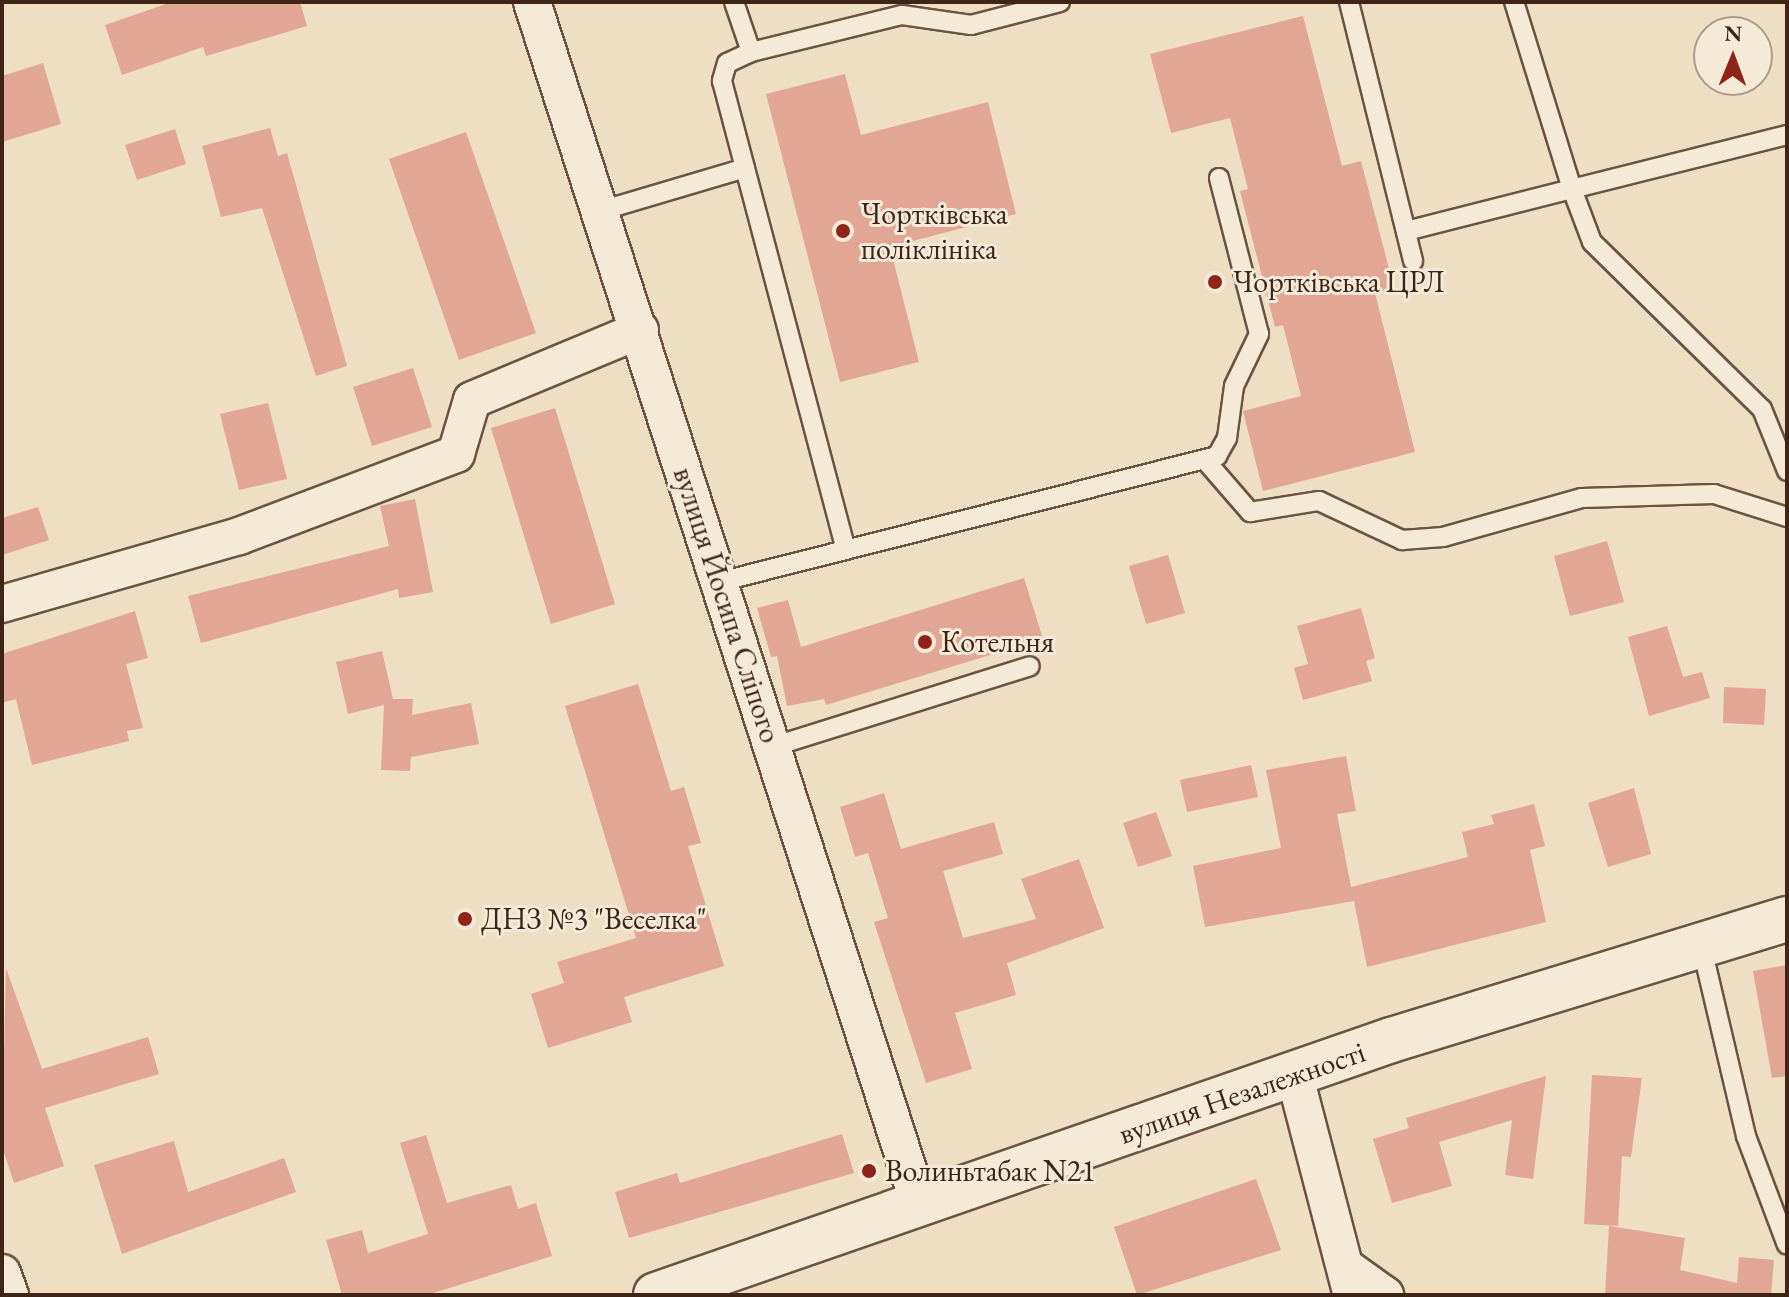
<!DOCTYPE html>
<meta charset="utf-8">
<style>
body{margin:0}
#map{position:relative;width:1789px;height:1297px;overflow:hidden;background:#eedec2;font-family:"EB Garamond",serif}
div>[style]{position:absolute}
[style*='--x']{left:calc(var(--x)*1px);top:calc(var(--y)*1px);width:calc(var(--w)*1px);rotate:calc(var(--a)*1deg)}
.building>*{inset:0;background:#e2a694}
.roads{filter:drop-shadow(2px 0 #6a5342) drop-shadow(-2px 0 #6a5342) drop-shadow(0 2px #6a5342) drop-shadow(0 -2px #6a5342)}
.lane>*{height:18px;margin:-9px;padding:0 9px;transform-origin:9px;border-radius:9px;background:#f4ead7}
.street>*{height:36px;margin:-18px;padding:0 18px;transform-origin:18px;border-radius:18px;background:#f4ead7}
.secondary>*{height:44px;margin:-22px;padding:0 22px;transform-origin:22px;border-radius:22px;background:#f4ead7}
.dots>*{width:22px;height:22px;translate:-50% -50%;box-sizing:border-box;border:4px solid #f4ead7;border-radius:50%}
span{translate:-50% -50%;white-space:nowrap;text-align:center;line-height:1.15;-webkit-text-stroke:6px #f4ead7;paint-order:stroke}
.poi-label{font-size:30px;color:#3e2517}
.left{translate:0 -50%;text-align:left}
.street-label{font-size:30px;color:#3e2517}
.frame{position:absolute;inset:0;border:4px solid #3e2517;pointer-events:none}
.north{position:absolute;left:1693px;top:16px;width:80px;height:80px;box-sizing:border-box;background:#f4ead7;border:2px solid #ab9b8a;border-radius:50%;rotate:1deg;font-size:22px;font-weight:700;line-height:32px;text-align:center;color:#3e2517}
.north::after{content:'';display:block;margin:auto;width:28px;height:36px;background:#8f2418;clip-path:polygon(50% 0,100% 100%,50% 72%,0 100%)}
</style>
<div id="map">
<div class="building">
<div style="clip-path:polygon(172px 2px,300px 2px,307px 26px,206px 56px,203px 47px,122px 75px,105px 25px)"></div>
<div style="clip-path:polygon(1303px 16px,1342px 166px,1361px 161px,1394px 288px,1375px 293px,1415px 452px,1263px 491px,1243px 411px,1301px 396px,1283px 325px,1275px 327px,1240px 191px,1248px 189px,1230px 118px,1171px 133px,1150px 54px)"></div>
<div style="clip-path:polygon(43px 63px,61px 124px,2px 142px,2px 76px)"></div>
<div style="clip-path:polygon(845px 74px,861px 135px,988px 102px,1016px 214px,890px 247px,919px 362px,840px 382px,766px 94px)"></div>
<div style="clip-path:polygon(270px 128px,278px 156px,287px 153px,347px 366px,316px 376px,262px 208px,221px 217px,202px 146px)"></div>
<div style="clip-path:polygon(175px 129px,186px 164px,137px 180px,125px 145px)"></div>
<div style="clip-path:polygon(466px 132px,536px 333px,459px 360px,389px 159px)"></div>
<div style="clip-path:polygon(413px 368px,432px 427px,372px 446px,353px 387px)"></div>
<div style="clip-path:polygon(268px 403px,287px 479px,239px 490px,220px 414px)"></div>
<div style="clip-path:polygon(555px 408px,615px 604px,551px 624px,491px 428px)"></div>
<div style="clip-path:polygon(415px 499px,433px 592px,399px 598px,398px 589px,201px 643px,188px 596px,389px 546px,380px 506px)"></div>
<div style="clip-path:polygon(38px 507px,49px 540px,2px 555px,2px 518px)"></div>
<div style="clip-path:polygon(1607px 541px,1624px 602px,1570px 616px,1554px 556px)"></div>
<div style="clip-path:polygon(1168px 555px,1185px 613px,1146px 624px,1129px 566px)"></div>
<div style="clip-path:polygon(1024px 578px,1043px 639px,826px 705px,824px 699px,787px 706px,777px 656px,771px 657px,757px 608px,788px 600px,801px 647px)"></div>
<div style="clip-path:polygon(1361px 608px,1375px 658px,1366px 661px,1372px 681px,1303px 700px,1294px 668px,1308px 664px,1297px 626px)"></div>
<div style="clip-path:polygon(135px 611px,148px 658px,126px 664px,143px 728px,127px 731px,129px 741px,32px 765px,16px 699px,2px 703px,2px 654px)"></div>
<div style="clip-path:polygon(1667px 626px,1683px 677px,1702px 672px,1710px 698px,1649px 716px,1628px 637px)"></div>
<div style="clip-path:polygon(382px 651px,393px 699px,413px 699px,412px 715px,471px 703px,479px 744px,411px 757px,410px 771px,381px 770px,384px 705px,348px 714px,336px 662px)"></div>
<div style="clip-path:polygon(638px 684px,671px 791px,684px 787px,701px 843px,688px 846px,724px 966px,624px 997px,632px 1022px,548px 1048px,531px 994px,564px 983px,557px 962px,636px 938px,565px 706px)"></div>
<div style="clip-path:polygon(1724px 687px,1766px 689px,1764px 725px,1723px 723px)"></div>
<div style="clip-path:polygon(1346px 756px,1356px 811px,1337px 814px,1351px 887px,1468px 857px,1462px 832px,1494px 824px,1491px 815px,1534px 804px,1545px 846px,1530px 850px,1546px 922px,1367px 967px,1354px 901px,1205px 927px,1193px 866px,1281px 848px,1266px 770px)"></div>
<div style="clip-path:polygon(1251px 765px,1258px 797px,1187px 812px,1180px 780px)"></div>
<div style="clip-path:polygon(1634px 788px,1651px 854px,1608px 867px,1588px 803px)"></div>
<div style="clip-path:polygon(884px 793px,901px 849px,994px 822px,1003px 854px,943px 871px,963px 938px,1036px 919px,1021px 879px,1079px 859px,1104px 928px,1007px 963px,1016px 995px,955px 1013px,972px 1069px,926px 1083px,874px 922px,888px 918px,868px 853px,855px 857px,840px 807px)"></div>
<div style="clip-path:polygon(1156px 812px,1172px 856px,1138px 867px,1123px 823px)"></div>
<div style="clip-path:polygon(1787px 965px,1787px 1076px,1772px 1078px,1753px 971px)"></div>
<div style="clip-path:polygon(6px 968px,42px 1069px,148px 1037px,159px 1074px,45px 1108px,64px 1166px,14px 1183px,2px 1146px)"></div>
<div style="clip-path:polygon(1592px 1075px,1642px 1078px,1631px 1157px,1622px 1156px,1618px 1226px,1584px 1224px)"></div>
<div style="clip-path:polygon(1546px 1076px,1533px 1179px,1505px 1175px,1512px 1120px,1439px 1142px,1452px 1186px,1392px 1203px,1373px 1139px,1409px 1128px,1406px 1118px)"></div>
<div style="clip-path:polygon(842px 1134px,854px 1173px,629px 1238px,615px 1192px,677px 1173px,680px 1183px)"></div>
<div style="clip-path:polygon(426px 1135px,447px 1203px,511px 1185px,518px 1209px,536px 1203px,552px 1256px,427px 1295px,342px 1295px,326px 1240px,362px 1230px,368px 1253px,428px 1234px,400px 1143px)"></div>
<div style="clip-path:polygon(174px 1141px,188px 1192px,284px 1158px,296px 1192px,122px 1254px,94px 1165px)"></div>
<div style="clip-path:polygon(1256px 1179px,1281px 1250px,1137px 1295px,1114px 1227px)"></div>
<div style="clip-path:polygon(1609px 1226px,1685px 1238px,1680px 1270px,1737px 1283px,1739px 1257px,1774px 1260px,1771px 1295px,1605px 1295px)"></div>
</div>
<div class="roads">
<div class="lane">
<div style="--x:734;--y:2;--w:53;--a:71.2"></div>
<div style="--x:751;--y:52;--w:26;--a:155"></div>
<div style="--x:727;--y:63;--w:19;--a:106"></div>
<div style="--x:722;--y:81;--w:485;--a:75.2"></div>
<div style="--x:1349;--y:2;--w:267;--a:76.1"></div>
<div style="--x:751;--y:52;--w:155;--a:-13.8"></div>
<div style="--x:902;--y:15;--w:70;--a:8.2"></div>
<div style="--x:971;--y:25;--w:92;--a:-14.5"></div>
<div style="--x:1787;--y:135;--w:222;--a:165.9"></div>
<div style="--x:1572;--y:189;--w:57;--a:69.3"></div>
<div style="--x:1592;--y:242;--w:238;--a:44.5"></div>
<div style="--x:1762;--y:409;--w:67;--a:68"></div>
<div style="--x:600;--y:211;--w:151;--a:-16.5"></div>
<div style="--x:1406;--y:231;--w:171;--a:-14.2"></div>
<div style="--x:1572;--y:189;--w:196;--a:-107.2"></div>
<div style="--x:1205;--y:460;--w:69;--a:49.1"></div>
<div style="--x:1250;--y:512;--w:70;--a:-9.1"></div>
<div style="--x:1319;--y:501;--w:92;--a:25.2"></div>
<div style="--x:1402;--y:540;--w:41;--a:-4.2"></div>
<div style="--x:1443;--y:537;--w:144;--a:-15.7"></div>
<div style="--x:1582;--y:498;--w:132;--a:-1.7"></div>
<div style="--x:1714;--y:494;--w:77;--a:17.5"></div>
<div style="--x:719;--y:582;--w:514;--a:-14.2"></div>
<div style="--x:1217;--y:456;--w:21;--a:-61"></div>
<div style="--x:1227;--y:438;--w:52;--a:-82.3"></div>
<div style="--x:1234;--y:386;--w:58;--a:-64.3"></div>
<div style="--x:1259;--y:334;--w:161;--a:-104.4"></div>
<div style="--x:772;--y:747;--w:270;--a:-17.4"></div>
<div style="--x:1701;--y:944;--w:197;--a:76.8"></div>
<div style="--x:1746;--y:1136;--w:116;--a:69.4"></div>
</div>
<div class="street">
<div style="--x:532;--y:2;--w:1266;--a:72.15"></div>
<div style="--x:2;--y:604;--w:247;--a:-16"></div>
<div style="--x:239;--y:536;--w:232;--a:-20.7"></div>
<div style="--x:456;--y:454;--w:56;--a:-73.5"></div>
<div style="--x:472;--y:400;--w:182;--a:-22.6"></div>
<div style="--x:1294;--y:1073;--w:229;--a:75.4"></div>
<div style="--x:1347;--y:1268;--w:47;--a:35.4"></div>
<div style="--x:2;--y:1273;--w:23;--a:70"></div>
</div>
<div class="secondary">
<div style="--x:656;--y:1295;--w:778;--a:-19.13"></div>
<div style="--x:1391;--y:1040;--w:414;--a:-17"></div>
</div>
</div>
<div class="dots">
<div style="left:843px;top:231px;background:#8f2418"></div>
<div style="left:1215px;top:282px;background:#8f2418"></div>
<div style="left:925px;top:642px;background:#8f2418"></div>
<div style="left:465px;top:919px;background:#8f2418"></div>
<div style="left:869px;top:1171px;background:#8f2418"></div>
</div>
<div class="poi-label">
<span class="left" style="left:861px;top:231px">Чортківська<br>поліклініка</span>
<span class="left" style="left:1233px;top:282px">Чортківська ЦРЛ</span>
<span class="left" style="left:941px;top:642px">Котельня</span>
<span class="left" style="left:481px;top:919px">ДНЗ №3 "Веселка"</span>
<span class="left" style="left:885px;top:1171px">Волиньтабак N21</span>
</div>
<div class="street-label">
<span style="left:727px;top:605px;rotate:72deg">вулиця Йосипа Сліпого</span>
<span style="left:1242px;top:1093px;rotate:-19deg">вулиця Незалежності</span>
</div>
<div class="frame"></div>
<div class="north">N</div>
</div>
